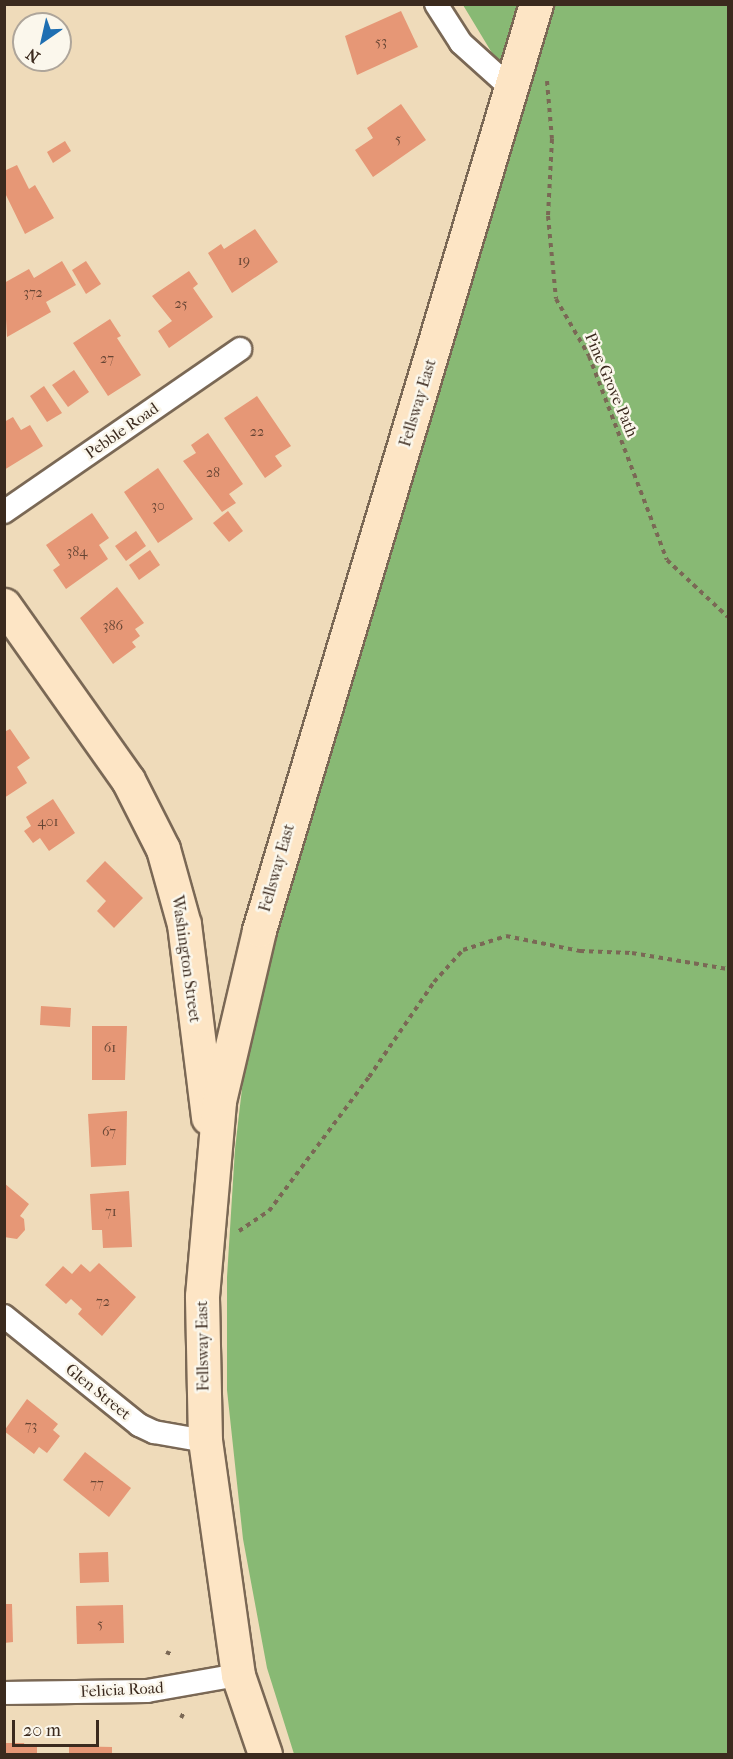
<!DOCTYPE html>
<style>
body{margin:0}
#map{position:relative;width:733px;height:1759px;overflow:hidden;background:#efdbba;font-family:"IM FELL French Canon",serif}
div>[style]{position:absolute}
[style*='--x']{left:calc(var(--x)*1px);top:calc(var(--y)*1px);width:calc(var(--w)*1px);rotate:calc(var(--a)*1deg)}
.forest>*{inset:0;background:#88b974}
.building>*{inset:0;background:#e69776}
.path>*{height:4px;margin-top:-2px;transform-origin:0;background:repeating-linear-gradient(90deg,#7a6855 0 4.5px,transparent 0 9px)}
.roads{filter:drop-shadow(2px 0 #7a6855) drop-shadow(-2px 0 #7a6855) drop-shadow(0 2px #7a6855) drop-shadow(0 -2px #7a6855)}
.minor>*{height:22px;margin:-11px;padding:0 11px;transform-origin:11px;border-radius:11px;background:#fff}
.secondary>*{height:33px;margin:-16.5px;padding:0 16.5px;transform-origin:16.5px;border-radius:16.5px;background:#fde5c5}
span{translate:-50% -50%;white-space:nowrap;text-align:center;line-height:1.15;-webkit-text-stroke:5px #fbf7ec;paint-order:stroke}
.number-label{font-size:14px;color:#664534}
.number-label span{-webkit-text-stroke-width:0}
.street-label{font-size:16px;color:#3b2a1e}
.frame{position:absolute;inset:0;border:6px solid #3b2a1e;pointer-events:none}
.north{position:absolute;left:12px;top:12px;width:60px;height:60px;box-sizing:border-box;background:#fbf7ec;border:2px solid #aea59a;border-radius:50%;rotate:214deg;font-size:16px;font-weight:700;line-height:24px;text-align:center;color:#3b2a1e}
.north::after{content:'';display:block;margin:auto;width:21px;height:27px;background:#1f6fb2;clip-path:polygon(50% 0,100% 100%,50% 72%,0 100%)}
.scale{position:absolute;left:12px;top:1720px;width:87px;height:27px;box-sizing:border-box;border:3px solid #3b2a1e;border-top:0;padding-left:8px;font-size:18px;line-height:21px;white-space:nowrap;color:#3b2a1e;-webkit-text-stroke:4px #fbf7ec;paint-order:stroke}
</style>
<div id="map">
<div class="forest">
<div style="clip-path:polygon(463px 5px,728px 5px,728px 1754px,294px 1754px,267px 1668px,243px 1539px,227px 1390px,227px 1277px,235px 1149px,249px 1028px,446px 354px,524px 106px)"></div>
</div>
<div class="building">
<div style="clip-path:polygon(401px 11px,418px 47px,357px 75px,345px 36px)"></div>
<div style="clip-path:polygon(401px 104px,426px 140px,373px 177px,355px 150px,373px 138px,367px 128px)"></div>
<div style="clip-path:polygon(65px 141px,71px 151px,53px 163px,47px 152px)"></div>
<div style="clip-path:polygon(17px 165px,29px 189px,35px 185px,54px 218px,25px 234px,4px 191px,4px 171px)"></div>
<div style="clip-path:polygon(255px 229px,278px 262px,232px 293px,208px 253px,221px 244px,224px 249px)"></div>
<div style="clip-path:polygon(62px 261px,76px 285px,46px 302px,51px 312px,7px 337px,4px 283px,29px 269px,34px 278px)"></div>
<div style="clip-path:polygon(86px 261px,101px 284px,86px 294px,72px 270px)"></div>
<div style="clip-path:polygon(189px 271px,198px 284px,193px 288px,213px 317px,169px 348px,158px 331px,172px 321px,152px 296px)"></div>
<div style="clip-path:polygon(110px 319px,121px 336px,117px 338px,141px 375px,108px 396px,73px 343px)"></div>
<div style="clip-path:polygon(74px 370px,89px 392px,68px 407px,52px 385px)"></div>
<div style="clip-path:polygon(44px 386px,62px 413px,47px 422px,30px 396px)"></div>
<div style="clip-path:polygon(257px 396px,291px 446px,275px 456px,282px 466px,265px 478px,224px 418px)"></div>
<div style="clip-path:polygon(13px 417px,21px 430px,30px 425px,43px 446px,4px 470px,4px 422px)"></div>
<div style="clip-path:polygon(208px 433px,243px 484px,229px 494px,236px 503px,222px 512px,183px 461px,196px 453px,191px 445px)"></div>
<div style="clip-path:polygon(158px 468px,193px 519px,158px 543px,124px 492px)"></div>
<div style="clip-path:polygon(228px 511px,243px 531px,229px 542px,213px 523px)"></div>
<div style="clip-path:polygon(92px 513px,109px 538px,99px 545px,108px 559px,66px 589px,53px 570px,60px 565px,46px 545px)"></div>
<div style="clip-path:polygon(136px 531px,146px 546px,126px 561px,115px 546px)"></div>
<div style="clip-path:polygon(150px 550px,160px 565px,139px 580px,129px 565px)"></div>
<div style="clip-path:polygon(117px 587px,144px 623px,135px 629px,140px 636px,132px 642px,136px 647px,113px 664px,80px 618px)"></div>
<div style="clip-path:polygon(10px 729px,30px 758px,17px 767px,27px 783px,4px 798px,4px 732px)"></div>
<div style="clip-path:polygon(53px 799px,75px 833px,49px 851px,40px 838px,33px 843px,24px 831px,31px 826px,26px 817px)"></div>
<div style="clip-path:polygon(105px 861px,143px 898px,114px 928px,97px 911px,106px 901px,86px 881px)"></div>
<div style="clip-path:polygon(41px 1006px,71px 1008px,70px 1027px,40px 1025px)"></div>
<div style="clip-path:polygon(92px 1026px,127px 1026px,125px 1080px,92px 1080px)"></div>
<div style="clip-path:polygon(127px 1111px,126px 1165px,91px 1167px,88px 1114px)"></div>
<div style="clip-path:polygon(4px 1183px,29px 1204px,20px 1216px,24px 1219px,25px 1230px,17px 1239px,4px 1237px)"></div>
<div style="clip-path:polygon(129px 1191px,132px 1247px,103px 1248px,102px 1230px,92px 1230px,90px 1194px)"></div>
<div style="clip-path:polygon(99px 1263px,136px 1297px,102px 1336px,78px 1314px,82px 1309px,71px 1299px,66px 1304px,45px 1285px,63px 1266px,72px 1274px,81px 1264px,90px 1272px)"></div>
<div style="clip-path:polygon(27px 1399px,58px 1424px,53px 1430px,60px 1436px,47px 1453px,39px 1447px,34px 1454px,4px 1431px)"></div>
<div style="clip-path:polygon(85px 1452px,131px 1488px,109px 1517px,63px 1480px)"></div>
<div style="clip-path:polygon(108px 1552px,109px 1582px,80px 1583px,79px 1553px)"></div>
<div style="clip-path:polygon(4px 1604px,12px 1604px,13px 1642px,4px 1643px)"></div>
<div style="clip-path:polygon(123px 1605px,124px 1643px,77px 1644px,76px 1606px)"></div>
<div style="clip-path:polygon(4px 1743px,24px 1743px,25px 1747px,37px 1747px,37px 1754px,4px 1754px)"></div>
<div style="clip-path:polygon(69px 1746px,112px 1747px,112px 1754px,69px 1754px)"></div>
</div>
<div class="path">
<div style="--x:547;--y:81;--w:58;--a:85.1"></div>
<div style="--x:552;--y:139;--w:77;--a:93"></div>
<div style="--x:548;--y:216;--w:83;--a:84.5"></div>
<div style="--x:556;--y:299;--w:66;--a:59.9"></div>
<div style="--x:589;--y:356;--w:218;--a:69.1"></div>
<div style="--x:667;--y:560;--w:83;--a:43.1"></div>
<div style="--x:239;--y:1231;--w:36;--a:-34"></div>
<div style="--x:269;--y:1211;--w:167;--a:-53.3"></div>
<div style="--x:369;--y:1077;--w:115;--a:-55.6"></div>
<div style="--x:434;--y:982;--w:43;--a:-47.8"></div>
<div style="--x:463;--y:950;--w:45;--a:-18"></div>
<div style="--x:506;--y:936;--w:76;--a:11.5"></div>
<div style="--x:580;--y:951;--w:52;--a:2.2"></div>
<div style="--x:632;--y:953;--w:97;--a:9.5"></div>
<div style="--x:166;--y:1652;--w:8;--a:23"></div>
<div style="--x:181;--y:1718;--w:7;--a:-63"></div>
</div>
<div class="roads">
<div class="minor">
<div style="--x:436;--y:4;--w:46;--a:57.3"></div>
<div style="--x:461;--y:43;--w:67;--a:42"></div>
<div style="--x:4;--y:512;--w:287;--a:-34.6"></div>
<div style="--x:4;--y:1316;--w:174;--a:38.9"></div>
<div style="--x:139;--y:1425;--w:17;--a:25"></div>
<div style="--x:154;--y:1432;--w:52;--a:10"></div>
<div style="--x:4;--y:1693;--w:143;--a:-0.8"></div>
<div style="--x:147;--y:1691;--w:92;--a:-10"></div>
</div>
<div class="secondary">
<div style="--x:4;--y:605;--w:214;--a:54.7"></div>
<div style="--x:128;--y:780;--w:77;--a:63.1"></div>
<div style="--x:163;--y:849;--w:78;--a:74.4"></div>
<div style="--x:184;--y:924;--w:195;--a:82.9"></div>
<div style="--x:265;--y:1754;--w:83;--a:-108.9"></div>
<div style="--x:238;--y:1675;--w:236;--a:-98"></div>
<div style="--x:205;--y:1441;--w:145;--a:-91.2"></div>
<div style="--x:202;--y:1296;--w:196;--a:-85"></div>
<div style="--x:219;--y:1101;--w:176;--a:-76.8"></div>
<div style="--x:259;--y:930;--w:967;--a:-73.35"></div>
</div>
</div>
<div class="number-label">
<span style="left:381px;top:42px">53</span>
<span style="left:398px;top:139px">5</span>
<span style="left:244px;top:261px">19</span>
<span style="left:33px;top:293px">372</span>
<span style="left:181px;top:304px">25</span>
<span style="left:107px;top:359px">27</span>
<span style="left:257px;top:432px">22</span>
<span style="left:213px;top:473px">28</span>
<span style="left:158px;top:506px">30</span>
<span style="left:77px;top:552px">384</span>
<span style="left:113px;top:626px">386</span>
<span style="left:48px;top:822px">401</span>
<span style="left:110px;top:1048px">61</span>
<span style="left:109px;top:1132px">67</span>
<span style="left:111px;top:1212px">71</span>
<span style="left:103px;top:1302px">72</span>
<span style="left:31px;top:1426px">73</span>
<span style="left:97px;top:1484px">77</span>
<span style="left:100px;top:1624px">5</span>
</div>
<div class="street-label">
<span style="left:611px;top:385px;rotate:67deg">Pine Grove Path</span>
<span style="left:418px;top:403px;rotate:-73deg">Fellsway East</span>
<span style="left:122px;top:431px;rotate:-35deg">Pebble Road</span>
<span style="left:277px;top:868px;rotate:-74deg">Fellsway East</span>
<span style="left:186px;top:959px;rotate:82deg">Washington Street</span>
<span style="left:203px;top:1346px;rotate:-91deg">Fellsway East</span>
<span style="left:98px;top:1392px;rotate:39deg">Glen Street</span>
<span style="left:122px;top:1690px;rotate:-3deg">Felicia Road</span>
</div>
<div class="frame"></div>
<div class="north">N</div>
<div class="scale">20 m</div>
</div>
